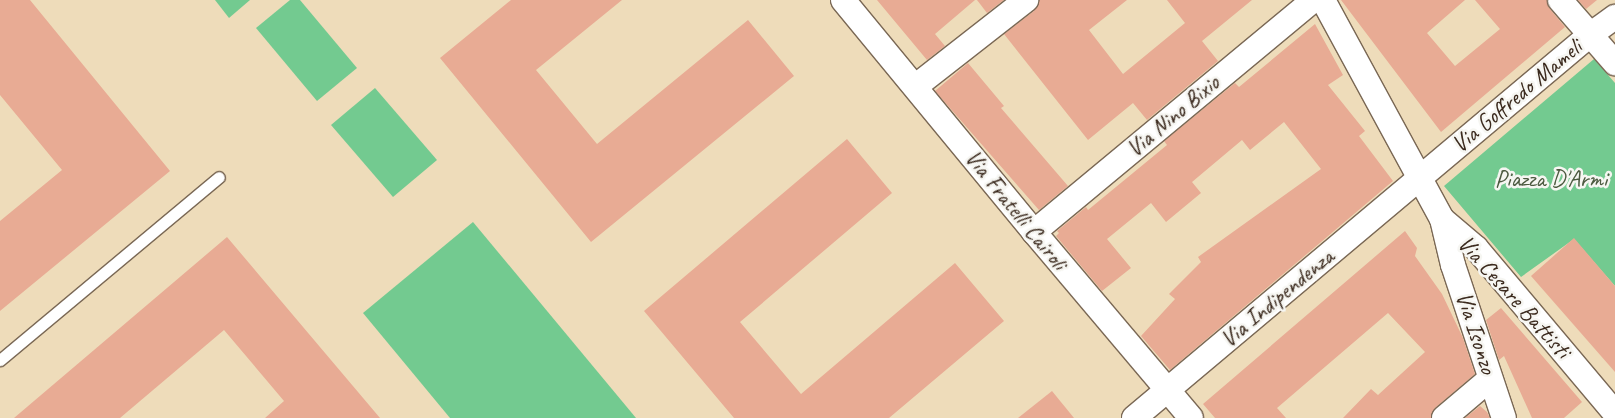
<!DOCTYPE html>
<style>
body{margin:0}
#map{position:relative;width:1615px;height:418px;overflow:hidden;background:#eedcba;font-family:Caveat,sans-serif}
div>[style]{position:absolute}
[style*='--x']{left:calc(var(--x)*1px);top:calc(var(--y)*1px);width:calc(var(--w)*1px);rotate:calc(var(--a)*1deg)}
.green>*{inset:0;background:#73ca90}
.building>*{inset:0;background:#e8ab94}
.roads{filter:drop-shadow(1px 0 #7a6855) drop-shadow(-1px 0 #7a6855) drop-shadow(0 1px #7a6855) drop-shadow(0 -1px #7a6855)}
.service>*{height:11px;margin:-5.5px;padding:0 5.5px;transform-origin:5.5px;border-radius:5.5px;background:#fff}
.minor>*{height:24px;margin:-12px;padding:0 12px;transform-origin:12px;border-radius:12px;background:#fff}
span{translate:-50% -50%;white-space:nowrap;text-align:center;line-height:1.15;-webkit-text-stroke:5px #f6f6f2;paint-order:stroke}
.street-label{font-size:24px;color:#3b2a1e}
.park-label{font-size:24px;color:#4c5a40}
</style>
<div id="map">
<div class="green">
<div style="clip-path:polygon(215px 0,250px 0,229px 18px)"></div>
<div style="clip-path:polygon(290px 0,300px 0,357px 68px,317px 101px,256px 28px)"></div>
<div style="clip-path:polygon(1594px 59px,1615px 83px,1615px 286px,1574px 239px,1521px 277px,1444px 186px)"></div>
<div style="clip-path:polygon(375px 88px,437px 160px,393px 197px,331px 125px)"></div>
<div style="clip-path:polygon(473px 222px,636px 418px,450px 418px,363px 313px)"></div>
</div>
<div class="building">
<div style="clip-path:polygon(0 0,30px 0,170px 171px,0 311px,0 221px,62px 170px,0 95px)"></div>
<div style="clip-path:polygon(511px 0,622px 0,536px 70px,597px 144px,748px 20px,794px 76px,591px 242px,440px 58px)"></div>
<div style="clip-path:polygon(877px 0,975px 0,935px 34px,945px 46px,927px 60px)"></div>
<div style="clip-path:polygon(977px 0,1004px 0,987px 13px)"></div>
<div style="clip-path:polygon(1039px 0,1127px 0,1089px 30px,1123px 74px,1185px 23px,1167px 0,1252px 0,1202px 41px,1218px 61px,1147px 120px,1133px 103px,1088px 140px,1004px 34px,1034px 11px)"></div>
<div style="clip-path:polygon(1341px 0,1465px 0,1427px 33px,1455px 66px,1500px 29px,1475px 0,1547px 0,1550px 9px,1565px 27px,1441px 132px)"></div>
<div style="clip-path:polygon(1578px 0,1597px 0,1586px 9px)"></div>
<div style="clip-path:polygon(1315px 24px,1343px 75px,1328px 85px,1365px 131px,1359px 136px,1393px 181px,1170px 370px,1141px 336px,1175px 299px,1169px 294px,1201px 262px,1198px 257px,1321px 169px,1284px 122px,1250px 150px,1242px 140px,1192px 182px,1201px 193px,1166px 222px,1151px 203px,1107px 239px,1131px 268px,1102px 291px,1056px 236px,1059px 233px,1057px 231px,1086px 207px,1088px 210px,1167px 145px,1164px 141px,1235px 83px,1239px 87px)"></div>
<div style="clip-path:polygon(968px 63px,1004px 106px,1001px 108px,1068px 186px,1039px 210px,935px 91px)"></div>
<div style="clip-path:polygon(847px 139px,892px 193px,740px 322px,801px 394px,955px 263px,1004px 321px,889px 418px,734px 418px,644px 311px)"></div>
<div style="clip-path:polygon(1405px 231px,1417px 248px,1415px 256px,1442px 294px,1463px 338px,1475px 374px,1435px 408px,1431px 418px,1343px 418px,1371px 389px,1378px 395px,1425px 352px,1388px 313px,1277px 408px,1286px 418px,1215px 418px,1203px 404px)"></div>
<div style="clip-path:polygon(227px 237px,380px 418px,265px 418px,284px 401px,224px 330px,120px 418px,14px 418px)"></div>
<div style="clip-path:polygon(1574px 238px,1615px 286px,1615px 372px,1531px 276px)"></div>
<div style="clip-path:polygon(1501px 308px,1582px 402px,1564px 418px,1532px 418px,1504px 356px,1499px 360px,1486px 320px)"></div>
<div style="clip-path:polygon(1052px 391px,1074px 418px,1018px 418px)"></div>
<div style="clip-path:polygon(1480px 406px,1487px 412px,1490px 418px,1465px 418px)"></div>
</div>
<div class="roads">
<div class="service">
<div style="--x:0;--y:360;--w:285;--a:-39.9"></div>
</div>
<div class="minor">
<div style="--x:843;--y:0;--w:301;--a:50.5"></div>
<div style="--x:1034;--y:232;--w:243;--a:49.8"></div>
<div style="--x:1323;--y:0;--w:249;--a:61.5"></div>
<div style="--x:1442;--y:219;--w:45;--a:40.5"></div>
<div style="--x:1476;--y:248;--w:216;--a:49.9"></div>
<div style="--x:1560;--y:0;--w:84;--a:48.9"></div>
<div style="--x:916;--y:86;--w:140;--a:-38"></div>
<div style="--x:1442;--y:219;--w:47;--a:76.6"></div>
<div style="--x:1453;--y:265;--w:161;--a:71.6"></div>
<div style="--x:1034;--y:232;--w:363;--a:-39.7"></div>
<div style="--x:1134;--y:418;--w:596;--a:-40.03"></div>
<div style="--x:1590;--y:35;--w:31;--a:-36"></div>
<div style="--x:1444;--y:418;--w:60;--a:-40.3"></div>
</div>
</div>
<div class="street-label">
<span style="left:1517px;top:96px;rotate:-40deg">Via Goffredo Mameli</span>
<span style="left:1173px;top:116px;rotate:-40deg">Via Nino Bixio</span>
<span style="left:1016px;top:210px;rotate:51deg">Via Fratelli Cairoli</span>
<span style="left:1514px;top:297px;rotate:48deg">Via Cesare Battisti</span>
<span style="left:1277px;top:298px;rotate:-40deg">Via Indipendenza</span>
<span style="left:1476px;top:333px;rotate:72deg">Via Isonzo</span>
</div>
<div class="park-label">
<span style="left:1551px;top:179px">Piazza D'Armi</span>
</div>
</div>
